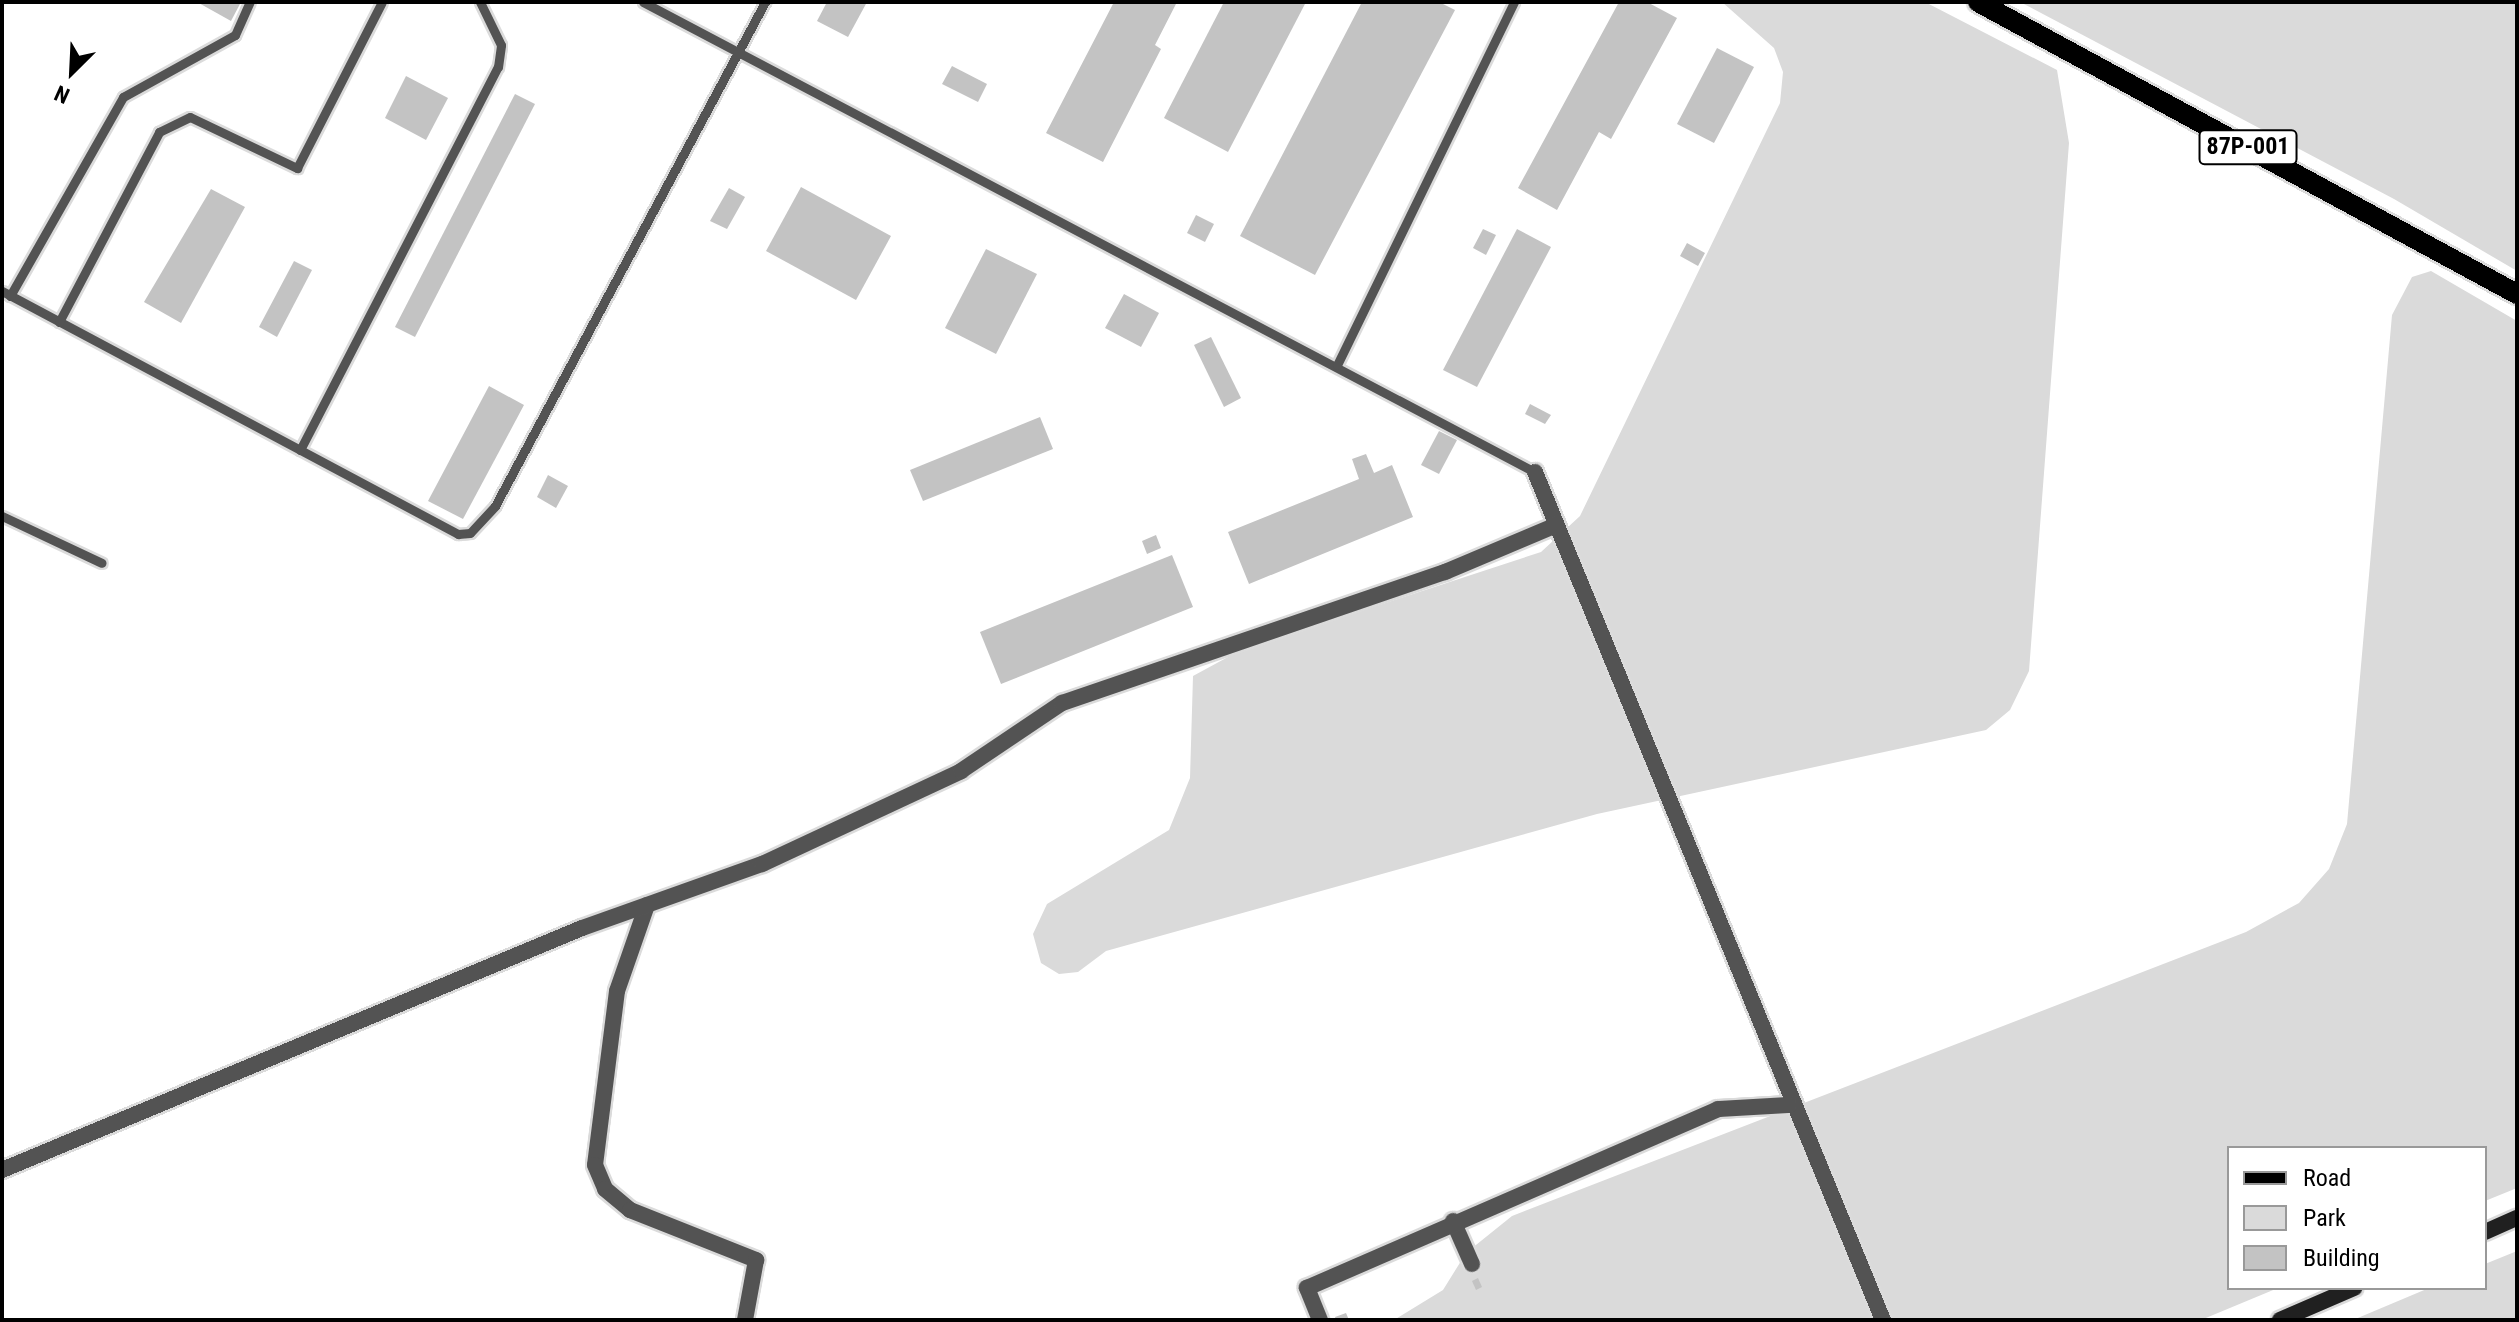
<!DOCTYPE html>
<meta charset="utf-8">
<style>
body{margin:0}
#map{position:relative;width:2519px;height:1322px;overflow:hidden;background:#fff;font-family:"Roboto Condensed",sans-serif}
div>[style]{position:absolute}
[style*='--x']{left:calc(var(--x)*1px);top:calc(var(--y)*1px);width:calc(var(--w)*1px);rotate:calc(var(--a)*1deg)}
.green>*{inset:0;background:#dadada}
.building>*{inset:0;background:#c3c3c3}
.roads{filter:drop-shadow(2px 0 #dbdbdb) drop-shadow(-2px 0 #dbdbdb) drop-shadow(0 2px #dbdbdb) drop-shadow(0 -2px #dbdbdb)}
.service>*{height:9px;margin:-4.5px;padding:0 4.5px;transform-origin:4.5px;border-radius:4.5px;background:#535353}
.minor>*{height:16px;margin:-8px;padding:0 8px;transform-origin:8px;border-radius:8px;background:#535353}
.secondary>*{height:16px;margin:-8px;padding:0 8px;transform-origin:8px;border-radius:8px;background:#202020}
.primary>*{height:20px;margin:-10px;padding:0 10px;transform-origin:10px;border-radius:10px;background:#000}
span{translate:-50% -50%;white-space:nowrap;text-align:center;line-height:1.15;-webkit-text-stroke:7px #fff;paint-order:stroke}
.shield-label span{padding:2px 6px;background:#fff;border:2px solid;border-radius:6px;-webkit-text-stroke-width:0}
.shield-label{font-size:24px;color:#000;font-weight:700}
.frame{position:absolute;inset:0;border:4px solid #000;pointer-events:none}
.legend{position:absolute;left:2227px;top:1146px;width:260px;height:144px;box-sizing:border-box;background:#fff;border:2px solid #999;margin:0;padding:10px 14px;list-style:none;font-size:24px;color:#000}
.legend li{display:flex;align-items:center;gap:16px;height:40px}
.legend b{width:40px;border:2px solid #999}
.north{position:absolute;left:32px;top:32px;width:80px;height:80px;-webkit-text-stroke:6px #fff;paint-order:stroke;rotate:204deg;font-size:22px;font-weight:700;line-height:32px;text-align:center;color:#000}
.north::after{content:'';display:block;margin:auto;width:28px;height:36px;background:#000;clip-path:polygon(50% 0,100% 100%,50% 72%,0 100%)}
</style>
<div id="map">
<div class="green">
<div style="clip-path:polygon(1722px 2px,1925px 2px,2057px 70px,2069px 143px,2029px 671px,2010px 710px,1986px 730px,1597px 814px,1106px 951px,1078px 972px,1059px 974px,1041px 963px,1033px 934px,1047px 904px,1169px 830px,1190px 778px,1193px 676px,1239px 651px,1541px 552px,1580px 516px,1780px 103px,1783px 72px,1774px 48px)"></div>
<div style="clip-path:polygon(2020px 2px,2517px 2px,2517px 271px,2394px 199px)"></div>
<div style="clip-path:polygon(2431px 271px,2517px 321px,2517px 1188px,2485px 1201px,2485px 1148px,2229px 1148px,2229px 1288px,2278px 1288px,2201px 1320px,1394px 1320px,1443px 1290px,1466px 1253px,1512px 1216px,2246px 932px,2299px 903px,2329px 869px,2347px 824px,2392px 315px,2412px 277px)"></div>
<div style="clip-path:polygon(2517px 1251px,2517px 1320px,2353px 1320px,2429px 1288px,2485px 1288px,2485px 1264px)"></div>
</div>
<div class="building">
<div style="clip-path:polygon(197px 2px,241px 2px,231px 21px)"></div>
<div style="clip-path:polygon(827px 2px,867px 2px,848px 37px,817px 21px)"></div>
<div style="clip-path:polygon(1114px 2px,1177px 2px,1155px 45px,1161px 49px,1103px 162px,1046px 133px)"></div>
<div style="clip-path:polygon(1224px 2px,1306px 2px,1228px 152px,1164px 118px)"></div>
<div style="clip-path:polygon(1362px 2px,1439px 2px,1455px 10px,1315px 275px,1240px 236px)"></div>
<div style="clip-path:polygon(1619px 2px,1647px 2px,1677px 18px,1611px 139px,1599px 132px,1557px 210px,1518px 188px)"></div>
<div style="clip-path:polygon(1717px 48px,1754px 67px,1714px 143px,1677px 124px)"></div>
<div style="clip-path:polygon(952px 66px,987px 84px,978px 102px,942px 84px)"></div>
<div style="clip-path:polygon(406px 76px,448px 98px,426px 140px,385px 118px)"></div>
<div style="clip-path:polygon(515px 94px,535px 104px,415px 337px,395px 327px)"></div>
<div style="clip-path:polygon(801px 187px,891px 236px,856px 300px,766px 251px)"></div>
<div style="clip-path:polygon(729px 188px,745px 197px,727px 229px,710px 221px)"></div>
<div style="clip-path:polygon(211px 189px,245px 207px,181px 323px,144px 302px)"></div>
<div style="clip-path:polygon(1196px 215px,1214px 224px,1205px 242px,1187px 233px)"></div>
<div style="clip-path:polygon(1483px 229px,1496px 235px,1486px 255px,1473px 248px)"></div>
<div style="clip-path:polygon(1517px 229px,1551px 247px,1477px 387px,1443px 370px)"></div>
<div style="clip-path:polygon(1687px 243px,1705px 253px,1698px 266px,1680px 256px)"></div>
<div style="clip-path:polygon(986px 249px,1037px 274px,996px 354px,945px 328px)"></div>
<div style="clip-path:polygon(294px 261px,312px 270px,277px 337px,259px 327px)"></div>
<div style="clip-path:polygon(1124px 294px,1159px 313px,1141px 347px,1105px 328px)"></div>
<div style="clip-path:polygon(1211px 337px,1241px 398px,1224px 407px,1194px 345px)"></div>
<div style="clip-path:polygon(489px 386px,524px 405px,463px 519px,428px 501px)"></div>
<div style="clip-path:polygon(1530px 404px,1551px 415px,1545px 424px,1525px 414px)"></div>
<div style="clip-path:polygon(1040px 417px,1053px 449px,923px 501px,910px 470px)"></div>
<div style="clip-path:polygon(1439px 431px,1457px 440px,1439px 474px,1421px 465px)"></div>
<div style="clip-path:polygon(1366px 454px,1374px 473px,1392px 465px,1413px 517px,1249px 584px,1228px 532px,1359px 479px,1352px 459px)"></div>
<div style="clip-path:polygon(548px 475px,568px 486px,556px 508px,537px 497px)"></div>
<div style="clip-path:polygon(1156px 535px,1161px 548px,1147px 554px,1142px 541px)"></div>
<div style="clip-path:polygon(1172px 555px,1193px 607px,1001px 684px,980px 632px)"></div>
<div style="clip-path:polygon(1478px 1278px,1482px 1287px,1476px 1290px,1472px 1281px)"></div>
<div style="clip-path:polygon(1346px 1313px,1349px 1320px,1336px 1320px,1335px 1317px)"></div>
</div>
<div class="roads">
<div class="service">
<div style="--x:643;--y:2;--w:1008;--a:27.79"></div>
<div style="--x:2;--y:291;--w:517;--a:28.05"></div>
<div style="--x:458;--y:534;--w:12;--a:-5"></div>
<div style="--x:470;--y:533;--w:37;--a:-47"></div>
<div style="--x:495;--y:506;--w:572;--a:-61.82"></div>
<div style="--x:10;--y:296;--w:229;--a:-60.4"></div>
<div style="--x:123;--y:97;--w:128;--a:-29"></div>
<div style="--x:235;--y:35;--w:36;--a:-66"></div>
<div style="--x:59;--y:322;--w:215;--a:-62.2"></div>
<div style="--x:159;--y:132;--w:34;--a:-26"></div>
<div style="--x:190;--y:117;--w:119;--a:25.5"></div>
<div style="--x:297;--y:168;--w:186;--a:-62.9"></div>
<div style="--x:1337;--y:365;--w:404;--a:-64"></div>
<div style="--x:300;--y:450;--w:431;--a:-62.7"></div>
<div style="--x:498;--y:67;--w:22;--a:-82"></div>
<div style="--x:501;--y:45;--w:48;--a:-116"></div>
<div style="--x:2;--y:516;--w:110;--a:25.2"></div>
</div>
<div class="minor">
<div style="--x:1535;--y:472;--w:917;--a:67.69"></div>
<div style="--x:647;--y:905;--w:91;--a:109.2"></div>
<div style="--x:617;--y:991;--w:175;--a:97.2"></div>
<div style="--x:595;--y:1165;--w:26;--a:67"></div>
<div style="--x:605;--y:1189;--w:33;--a:40"></div>
<div style="--x:630;--y:1210;--w:136;--a:21.6"></div>
<div style="--x:756;--y:1260;--w:61;--a:100.4"></div>
<div style="--x:2;--y:1170;--w:628;--a:-22.65"></div>
<div style="--x:582;--y:928;--w:191;--a:-19.6"></div>
<div style="--x:762;--y:864;--w:220;--a:-25"></div>
<div style="--x:961;--y:771;--w:122;--a:-34"></div>
<div style="--x:1062;--y:703;--w:405;--a:-18.9"></div>
<div style="--x:1445;--y:572;--w:121;--a:-22.9"></div>
<div style="--x:1453;--y:1221;--w:47;--a:66.2"></div>
<div style="--x:1320;--y:1320;--w:35;--a:-112"></div>
<div style="--x:1307;--y:1288;--w:448;--a:-23.5"></div>
<div style="--x:1718;--y:1109;--w:71;--a:-3.2"></div>
</div>
<div class="secondary">
<div style="--x:2485;--y:1232;--w:35;--a:-24"></div>
<div style="--x:2280;--y:1320;--w:81;--a:-23.4"></div>
</div>
<div class="primary">
<div style="--x:1978;--y:2;--w:613;--a:28.45"></div>
</div>
</div>
<div class="shield-label">
<span style="left:2248px;top:147px">87Р-001</span>
</div>
<div class="frame"></div>
<ul class="legend">
<li><b style="height:10px;background:#000"></b>Road</li>
<li><b style="height:22px;background:#dadada"></b>Park</li>
<li><b style="height:22px;background:#c3c3c3"></b>Building</li>
</ul>
<div class="north">N</div>
</div>
